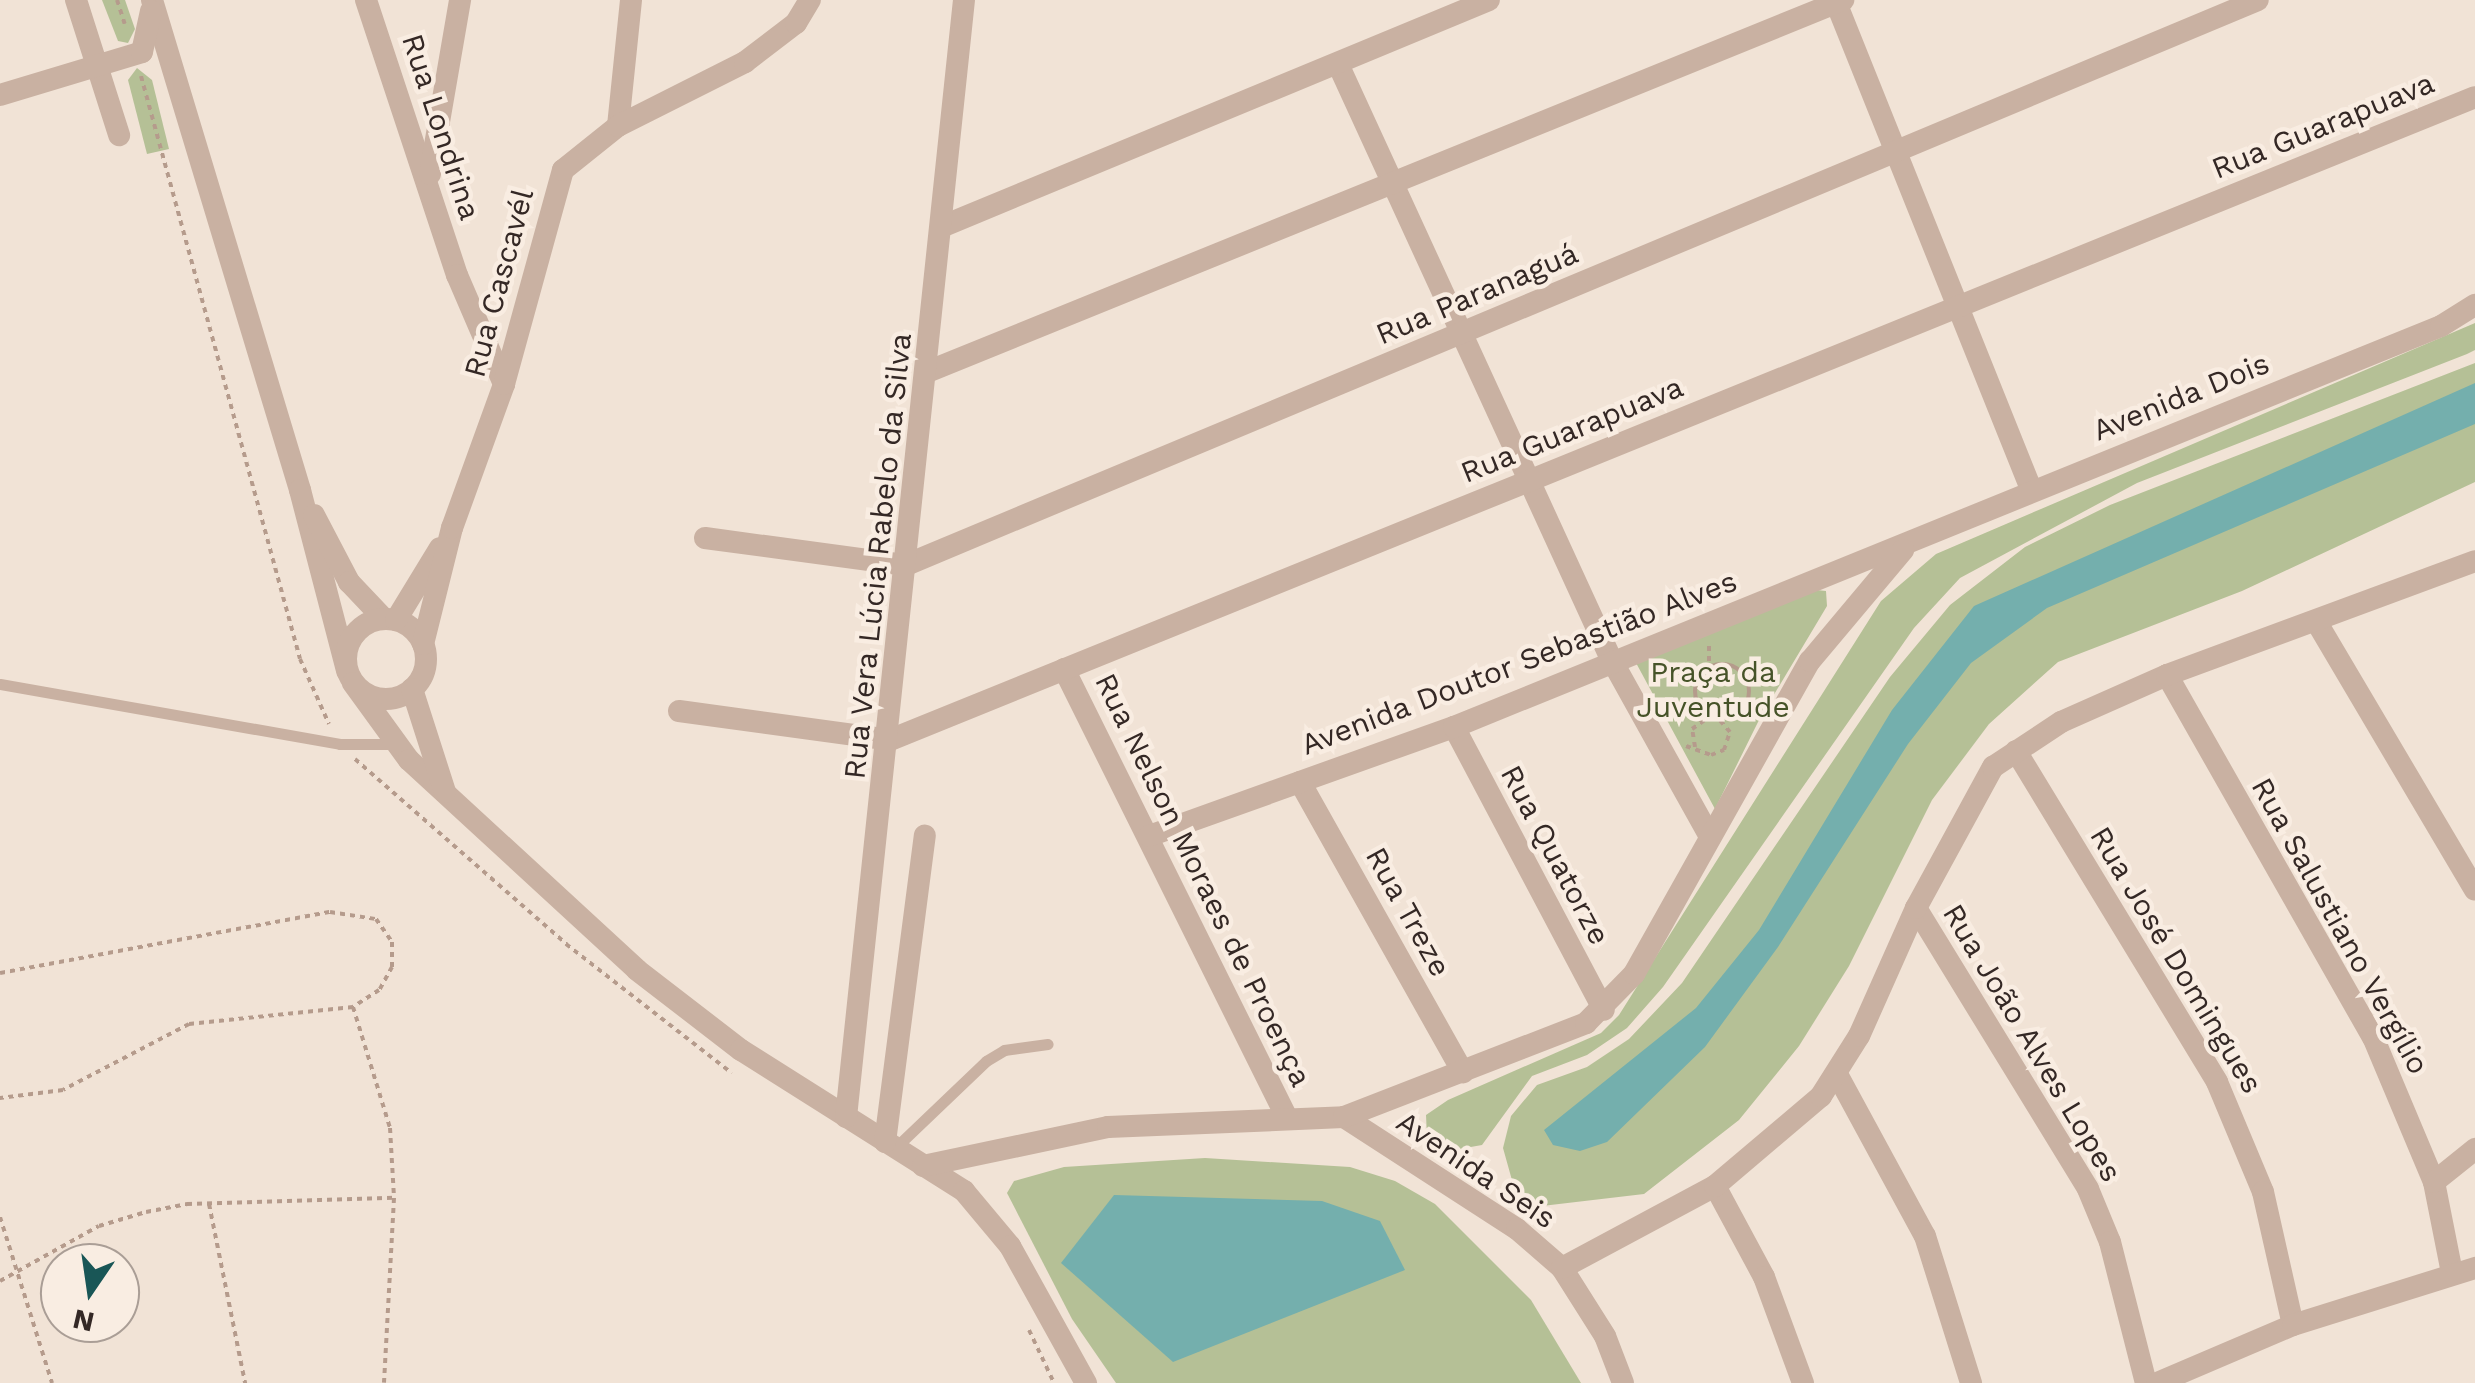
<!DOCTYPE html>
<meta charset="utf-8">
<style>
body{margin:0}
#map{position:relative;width:2475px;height:1383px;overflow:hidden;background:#f1e3d6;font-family:"Work Sans",sans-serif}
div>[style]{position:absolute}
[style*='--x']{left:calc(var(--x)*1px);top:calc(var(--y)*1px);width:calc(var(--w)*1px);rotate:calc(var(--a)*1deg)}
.green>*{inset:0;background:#b5c096}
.water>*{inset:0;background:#74afad}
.path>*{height:4px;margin-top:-2px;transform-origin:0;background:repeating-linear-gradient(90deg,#b59b8c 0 5px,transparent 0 10px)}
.path>.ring{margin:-2px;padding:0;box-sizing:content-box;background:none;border:4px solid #b59b8c;border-radius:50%}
.lane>*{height:11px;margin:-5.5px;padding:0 5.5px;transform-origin:5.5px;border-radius:5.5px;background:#c9b1a2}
.street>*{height:22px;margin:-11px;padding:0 11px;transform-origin:11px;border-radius:11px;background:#c9b1a2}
.street>.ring{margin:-11px;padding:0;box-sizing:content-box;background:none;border:22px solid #c9b1a2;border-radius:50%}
span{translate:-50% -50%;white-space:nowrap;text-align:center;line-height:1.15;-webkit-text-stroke:9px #f9ede2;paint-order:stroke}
.street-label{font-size:30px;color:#342825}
.park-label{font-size:30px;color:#465328}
.north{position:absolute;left:40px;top:1243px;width:100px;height:100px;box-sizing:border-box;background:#f9ede2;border:2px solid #aa9e96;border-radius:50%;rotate:193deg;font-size:28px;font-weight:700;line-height:40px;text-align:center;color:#342825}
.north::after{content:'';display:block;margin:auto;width:35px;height:45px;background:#195656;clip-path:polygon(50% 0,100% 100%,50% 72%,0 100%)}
</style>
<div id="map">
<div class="green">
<div style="clip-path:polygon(102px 0,125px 0,135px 29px,128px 43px,118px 41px)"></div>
<div style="clip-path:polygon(137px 68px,152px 80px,169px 149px,147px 154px,128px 80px)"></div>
<div style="clip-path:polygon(2475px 323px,2475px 350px,2467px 354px,2137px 483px,1960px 578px,1914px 628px,1663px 987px,1627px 1028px,1587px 1055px,1532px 1076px,1482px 1145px,1448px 1151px,1427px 1137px,1426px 1115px,1448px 1100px,1601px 1033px,1619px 1015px,1881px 601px,1936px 554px)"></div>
<div style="clip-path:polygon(2475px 363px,2475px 482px,2242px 591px,2058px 662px,1989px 724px,1932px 800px,1849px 966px,1799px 1046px,1739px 1120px,1644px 1194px,1542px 1206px,1515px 1191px,1503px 1148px,1511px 1116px,1537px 1085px,1587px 1067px,1629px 1039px,1682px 983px,1890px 677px,1950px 605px,2025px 547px,2110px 505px)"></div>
<div style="clip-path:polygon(1807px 589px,1826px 591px,1827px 606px,1760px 718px,1715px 809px,1635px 661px)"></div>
<div style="clip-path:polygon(1205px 1158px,1350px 1167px,1395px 1181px,1435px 1204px,1531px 1300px,1581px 1383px,1116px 1383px,1072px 1319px,1007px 1193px,1014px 1181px,1064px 1167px)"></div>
</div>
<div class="water">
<div style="clip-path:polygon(2475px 383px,2475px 424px,2047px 608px,1971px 663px,1908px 744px,1778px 947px,1705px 1047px,1607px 1142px,1580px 1151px,1553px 1145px,1544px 1130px,1696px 1008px,1759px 930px,1892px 710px,1974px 606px)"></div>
<div style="clip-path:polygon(1114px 1195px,1322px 1201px,1380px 1221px,1405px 1270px,1173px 1362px,1061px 1263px)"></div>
</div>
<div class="path">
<div style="--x:117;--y:0;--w:25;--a:72"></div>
<div style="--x:141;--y:76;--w:604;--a:74.74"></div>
<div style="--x:300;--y:659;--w:71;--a:66"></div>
<div style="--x:1709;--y:646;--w:21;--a:90"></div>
<div class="ring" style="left:1695px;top:664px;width:50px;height:50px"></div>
<div style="--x:1686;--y:746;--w:27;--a:20"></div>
<div style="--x:1711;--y:755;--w:14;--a:-21"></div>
<div style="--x:1724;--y:750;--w:19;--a:-72"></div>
<div style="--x:1730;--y:732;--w:18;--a:-131"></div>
<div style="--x:1695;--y:747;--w:18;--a:-99"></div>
<div style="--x:1692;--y:729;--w:21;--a:-35"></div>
<div style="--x:355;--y:759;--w:281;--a:41.2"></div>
<div style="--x:566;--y:944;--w:210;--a:37.9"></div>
<div style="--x:0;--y:973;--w:336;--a:-10.5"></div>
<div style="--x:330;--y:912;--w:47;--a:8.7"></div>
<div style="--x:376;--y:919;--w:28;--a:55"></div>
<div style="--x:392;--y:942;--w:25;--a:90"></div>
<div style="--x:392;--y:967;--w:26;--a:119"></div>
<div style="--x:379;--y:990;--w:31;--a:147"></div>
<div style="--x:353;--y:1007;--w:165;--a:174.1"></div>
<div style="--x:189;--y:1024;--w:142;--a:152.4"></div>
<div style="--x:63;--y:1090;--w:64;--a:172.8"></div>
<div style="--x:353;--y:1007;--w:127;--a:73"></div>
<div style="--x:390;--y:1128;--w:70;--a:86.7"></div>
<div style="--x:394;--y:1198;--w:185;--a:93.1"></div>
<div style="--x:209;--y:1204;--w:183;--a:78.6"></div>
<div style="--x:0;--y:1217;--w:174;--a:72.6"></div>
<div style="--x:0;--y:1281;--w:113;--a:-29.1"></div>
<div style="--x:99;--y:1226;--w:49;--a:-16.6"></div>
<div style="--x:146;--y:1212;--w:42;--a:-11"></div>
<div style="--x:187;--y:1204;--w:207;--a:-1.7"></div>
<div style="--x:1029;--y:1330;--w:59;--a:64.7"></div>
</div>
<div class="lane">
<div style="--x:0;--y:684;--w:345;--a:10"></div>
<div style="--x:340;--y:744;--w:55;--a:0"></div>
<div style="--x:895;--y:1148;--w:126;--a:-43.7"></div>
<div style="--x:986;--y:1061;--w:21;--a:-31"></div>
<div style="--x:1004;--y:1050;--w:44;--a:-7.8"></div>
</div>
<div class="street">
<div style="--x:76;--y:0;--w:142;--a:72.3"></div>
<div style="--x:152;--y:0;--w:512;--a:73.19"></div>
<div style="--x:300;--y:490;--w:187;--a:75.4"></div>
<div style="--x:366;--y:0;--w:290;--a:71.7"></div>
<div style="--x:457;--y:275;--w:119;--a:66.7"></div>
<div style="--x:1835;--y:0;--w:527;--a:68.16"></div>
<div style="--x:1338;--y:64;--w:655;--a:65.35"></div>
<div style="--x:1611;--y:659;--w:204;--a:60.9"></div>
<div style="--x:0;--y:95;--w:148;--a:-16.8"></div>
<div style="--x:142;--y:52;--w:42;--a:-77.6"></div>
<div style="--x:618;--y:126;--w:127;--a:-84.1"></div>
<div style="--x:430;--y:174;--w:177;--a:-80.2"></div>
<div style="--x:941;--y:227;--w:593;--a:-22.5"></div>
<div style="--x:927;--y:372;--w:989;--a:-22.1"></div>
<div style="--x:314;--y:515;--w:76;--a:62.4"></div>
<div style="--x:349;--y:582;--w:51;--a:46.6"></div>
<div style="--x:705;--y:538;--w:203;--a:7.7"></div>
<div style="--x:906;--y:565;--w:1465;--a:-22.68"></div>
<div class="ring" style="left:346px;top:619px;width:58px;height:58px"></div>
<div style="--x:396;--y:620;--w:84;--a:-58.6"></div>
<div style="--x:2316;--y:621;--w:312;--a:59.4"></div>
<div style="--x:423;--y:644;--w:120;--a:-76"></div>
<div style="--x:452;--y:528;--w:153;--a:-70.1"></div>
<div style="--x:504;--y:384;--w:222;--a:-74.6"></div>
<div style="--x:563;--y:170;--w:70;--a:-38.7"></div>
<div style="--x:618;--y:126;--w:142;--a:-26.7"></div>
<div style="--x:745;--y:62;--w:64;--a:-37.4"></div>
<div style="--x:796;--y:23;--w:27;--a:-59"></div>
<div style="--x:1064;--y:669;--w:501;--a:63.59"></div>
<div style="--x:2167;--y:675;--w:417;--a:60.4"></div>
<div style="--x:2373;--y:1037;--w:157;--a:67.2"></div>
<div style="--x:2434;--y:1182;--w:93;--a:78.8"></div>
<div style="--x:353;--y:683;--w:95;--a:54"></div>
<div style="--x:409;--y:760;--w:310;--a:42.6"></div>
<div style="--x:637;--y:970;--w:131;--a:37.6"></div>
<div style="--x:741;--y:1050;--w:264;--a:32.3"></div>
<div style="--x:964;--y:1191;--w:72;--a:50.1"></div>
<div style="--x:1010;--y:1246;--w:157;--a:61"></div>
<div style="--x:412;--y:689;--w:108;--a:72.2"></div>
<div style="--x:679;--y:711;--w:213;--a:7.8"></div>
<div style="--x:890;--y:740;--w:1710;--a:-22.08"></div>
<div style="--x:1454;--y:727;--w:320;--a:62.1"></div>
<div style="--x:2016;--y:751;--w:387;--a:58.7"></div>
<div style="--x:2217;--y:1082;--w:119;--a:67.3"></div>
<div style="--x:2263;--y:1192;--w:136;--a:77.3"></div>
<div style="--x:1300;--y:782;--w:333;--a:60.7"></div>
<div style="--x:1149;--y:836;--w:324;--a:-19.7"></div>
<div style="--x:1454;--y:727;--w:1065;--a:-22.11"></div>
<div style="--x:2441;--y:326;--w:40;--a:-32"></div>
<div style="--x:1916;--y:908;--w:329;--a:58.5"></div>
<div style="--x:2088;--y:1189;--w:57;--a:67.5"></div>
<div style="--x:2110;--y:1242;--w:146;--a:75.7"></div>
<div style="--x:1838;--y:1076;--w:182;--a:61.5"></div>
<div style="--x:1925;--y:1236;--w:154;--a:72.6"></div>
<div style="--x:846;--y:1117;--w:1123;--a:-83.97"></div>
<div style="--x:1344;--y:1117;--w:206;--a:32.9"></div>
<div style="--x:1517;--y:1229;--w:60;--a:40.9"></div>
<div style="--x:1562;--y:1268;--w:80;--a:57.7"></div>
<div style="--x:1605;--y:1336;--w:50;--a:69"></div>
<div style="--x:885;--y:1142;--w:309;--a:-82.6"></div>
<div style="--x:923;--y:1166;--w:189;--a:-11.9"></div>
<div style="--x:1108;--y:1127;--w:236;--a:-2.4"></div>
<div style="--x:1344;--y:1117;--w:260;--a:-21.2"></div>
<div style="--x:1586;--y:1023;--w:69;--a:-45.6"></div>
<div style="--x:1634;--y:974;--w:359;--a:-60.7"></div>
<div style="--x:1810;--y:661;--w:145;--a:-50"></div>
<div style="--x:2434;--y:1182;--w:53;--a:-38.8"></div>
<div style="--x:1715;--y:1186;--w:103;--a:61.7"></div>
<div style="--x:1764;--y:1277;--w:113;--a:69.8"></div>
<div style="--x:1562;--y:1268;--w:174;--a:-28.2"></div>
<div style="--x:1715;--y:1186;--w:139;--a:-40.3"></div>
<div style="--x:1821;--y:1096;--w:71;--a:-57.7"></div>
<div style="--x:1859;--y:1036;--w:140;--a:-66"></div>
<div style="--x:1916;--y:908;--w:161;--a:-61.4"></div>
<div style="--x:1993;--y:767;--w:82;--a:-33.5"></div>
<div style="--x:2061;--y:722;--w:116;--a:-23.9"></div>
<div style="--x:2167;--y:675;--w:328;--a:-20.3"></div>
<div style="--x:2157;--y:1383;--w:148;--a:-23.1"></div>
<div style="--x:2293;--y:1325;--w:191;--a:-17.4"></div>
</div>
<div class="street-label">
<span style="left:2323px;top:126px;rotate:-22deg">Rua Guarapuava</span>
<span style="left:441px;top:127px;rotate:72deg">Rua Londrina</span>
<span style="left:499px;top:283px;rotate:-75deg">Rua Cascavél</span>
<span style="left:1477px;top:294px;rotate:-23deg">Rua Paranaguá</span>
<span style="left:2181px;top:397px;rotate:-22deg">Avenida Dois</span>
<span style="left:1572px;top:430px;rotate:-22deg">Rua Guarapuava</span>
<span style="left:878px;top:556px;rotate:-84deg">Rua Vera Lúcia Rabelo da Silva</span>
<span style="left:1519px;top:663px;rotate:-21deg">Avenida Doutor Sebastião Alves</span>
<span style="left:1555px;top:855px;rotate:62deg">Rua Quatorze</span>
<span style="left:1203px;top:880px;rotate:64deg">Rua Nelson Moraes de Proença</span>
<span style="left:1408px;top:912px;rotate:61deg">Rua Treze</span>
<span style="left:2340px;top:926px;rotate:61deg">Rua Salustiano Vergílio</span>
<span style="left:2176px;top:960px;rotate:59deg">Rua José Domingues</span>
<span style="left:2032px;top:1043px;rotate:59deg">Rua João Alves Lopes</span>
<span style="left:1476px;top:1170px;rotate:34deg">Avenida Seis</span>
</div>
<div class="park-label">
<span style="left:1713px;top:689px">Praça da<br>Juventude</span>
</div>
<div class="north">N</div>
</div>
